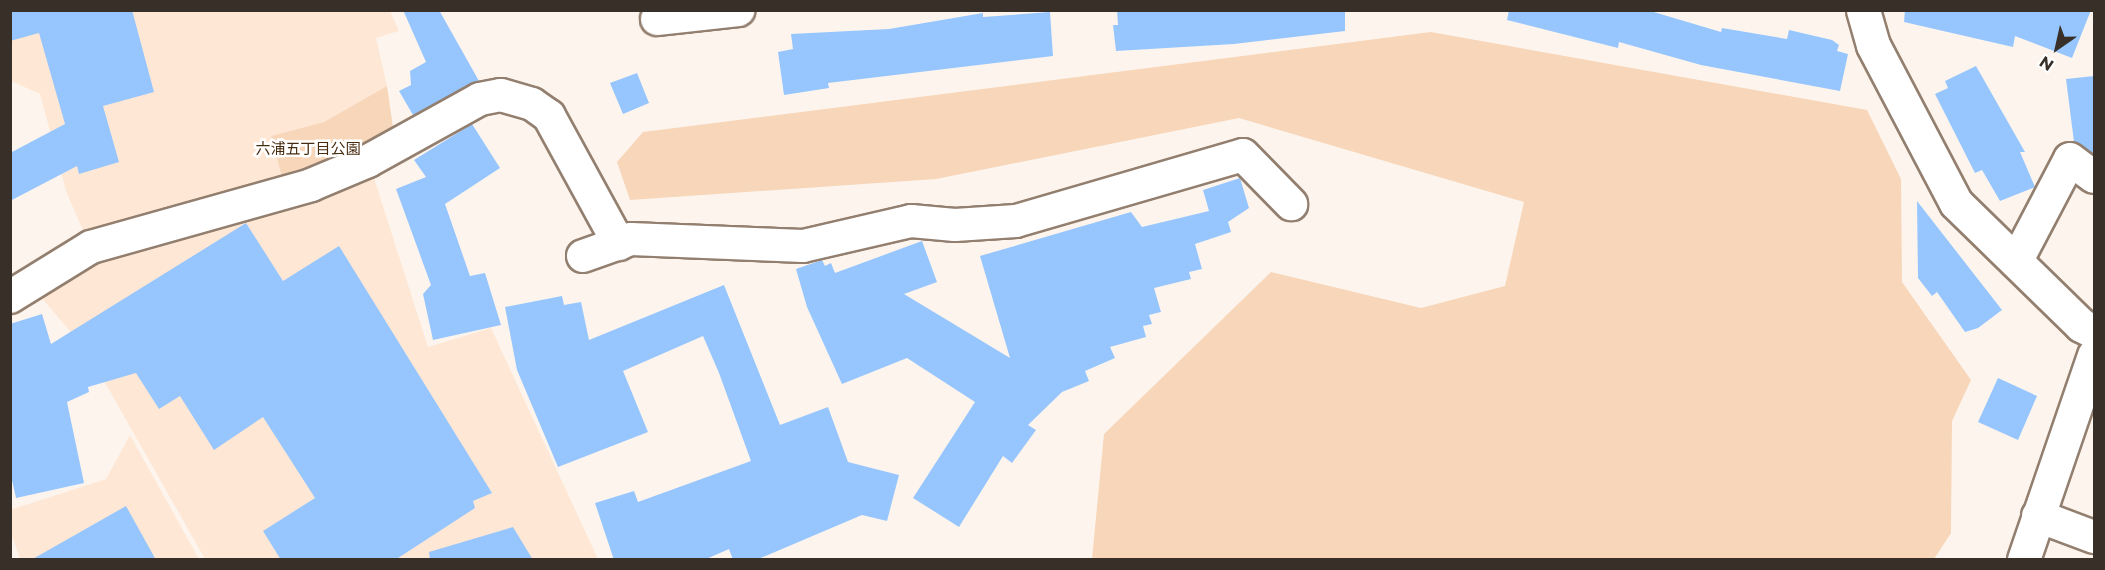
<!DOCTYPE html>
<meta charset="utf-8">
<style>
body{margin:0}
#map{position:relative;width:2105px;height:570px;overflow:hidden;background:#fdf5ed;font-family:Montserrat,"Noto Sans JP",sans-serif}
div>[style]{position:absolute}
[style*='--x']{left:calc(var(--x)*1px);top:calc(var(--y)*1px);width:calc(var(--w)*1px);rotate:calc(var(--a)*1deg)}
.built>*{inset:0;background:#fee8d5}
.green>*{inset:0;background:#f7d6ba}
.building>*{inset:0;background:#96c6fd}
.roads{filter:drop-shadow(2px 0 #937f6f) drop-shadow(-2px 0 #937f6f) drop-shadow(0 2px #937f6f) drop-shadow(0 -2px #937f6f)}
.minor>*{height:32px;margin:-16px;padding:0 16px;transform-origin:16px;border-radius:16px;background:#fff}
.tertiary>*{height:33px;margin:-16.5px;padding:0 16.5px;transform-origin:16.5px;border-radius:16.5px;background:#fff}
span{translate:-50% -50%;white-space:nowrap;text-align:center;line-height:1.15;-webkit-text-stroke:5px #fff;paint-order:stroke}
.park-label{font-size:15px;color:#482c10}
.frame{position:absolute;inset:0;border:12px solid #372f28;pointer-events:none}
.north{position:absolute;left:2027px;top:18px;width:60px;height:60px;-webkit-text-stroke:4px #fff;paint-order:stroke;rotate:214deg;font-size:16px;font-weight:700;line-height:24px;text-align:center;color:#372f28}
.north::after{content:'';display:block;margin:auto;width:21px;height:27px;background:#372f28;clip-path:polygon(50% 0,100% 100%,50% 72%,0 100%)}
</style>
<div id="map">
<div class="built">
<div style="clip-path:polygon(11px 11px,390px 11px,399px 31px,376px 38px,387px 86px,324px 122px,271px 136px,283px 181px,85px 235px,66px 191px,40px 94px,11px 81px)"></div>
<div style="clip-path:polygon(373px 175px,428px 347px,491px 328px,598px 559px,205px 559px,87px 351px,39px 295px,98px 256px)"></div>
<div style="clip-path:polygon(130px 435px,199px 559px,20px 559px,11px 533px,10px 510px,106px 479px)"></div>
</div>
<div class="green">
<div style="clip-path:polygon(1431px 32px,1867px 110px,1901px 179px,1902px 282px,1971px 380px,1952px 421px,1951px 533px,1934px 559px,1092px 559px,1104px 434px,1271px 272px,1421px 308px,1505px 286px,1524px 202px,1239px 118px,936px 179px,630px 200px,617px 162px,643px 132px)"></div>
<div style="clip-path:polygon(387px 86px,394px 134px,283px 181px,271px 136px,324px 122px)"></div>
</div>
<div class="building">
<div style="clip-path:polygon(10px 10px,132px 10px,154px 92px,103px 106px,119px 162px,79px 174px,77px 166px,10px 201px,10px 153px,65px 124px,39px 33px,10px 41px)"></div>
<div style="clip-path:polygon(403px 10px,439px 10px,479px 81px,413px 115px,399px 91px,411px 85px,410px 71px,426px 62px)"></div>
<div style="clip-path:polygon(1117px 10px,1345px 10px,1345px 31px,1234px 44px,1116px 51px,1113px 25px,1118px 25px)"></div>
<div style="clip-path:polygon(1509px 10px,1647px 10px,1721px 32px,1722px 28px,1787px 39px,1789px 30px,1832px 40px,1839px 45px,1837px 51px,1848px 54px,1840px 91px,1701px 65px,1619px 42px,1618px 48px,1507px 20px)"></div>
<div style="clip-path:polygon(1905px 10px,2091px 10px,2072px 58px,2015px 36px,2013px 47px,1904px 22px)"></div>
<div style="clip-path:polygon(1050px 12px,1053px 56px,828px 83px,829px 88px,784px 95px,778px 52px,793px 49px,791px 34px,889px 29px,983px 13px,983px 17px)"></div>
<div style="clip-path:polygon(1976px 66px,2025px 152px,2020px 152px,2035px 187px,2000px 201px,1982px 170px,1975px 173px,1935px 94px,1948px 88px,1945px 81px)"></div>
<div style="clip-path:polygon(637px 73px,649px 103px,623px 114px,610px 83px)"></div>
<div style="clip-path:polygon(2094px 76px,2094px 155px,2074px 142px,2066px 79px)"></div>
<div style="clip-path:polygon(472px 124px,500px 168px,445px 204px,470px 276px,485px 273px,501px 325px,433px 340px,423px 294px,431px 285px,396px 189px,426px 177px,414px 160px)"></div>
<div style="clip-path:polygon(1240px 178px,1249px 208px,1228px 222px,1231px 232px,1195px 244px,1202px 269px,1189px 272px,1191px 279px,1154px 288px,1161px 312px,1149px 315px,1152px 324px,1143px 326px,1146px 337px,1110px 347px,1115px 358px,1085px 371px,1089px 381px,1062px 392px,1028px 425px,1036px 430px,1012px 463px,1003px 456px,959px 527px,913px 498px,975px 402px,907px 358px,842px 384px,807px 307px,796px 269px,822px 260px,825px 266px,831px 263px,835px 273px,922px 241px,937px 282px,904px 294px,1010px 358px,980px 256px,1131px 212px,1142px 227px,1209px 211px,1203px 190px)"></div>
<div style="clip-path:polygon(1917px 201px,2002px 310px,1978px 328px,1965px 332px,1937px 292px,1932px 296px,1918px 278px)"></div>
<div style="clip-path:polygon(246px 223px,283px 281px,339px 246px,492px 493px,473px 501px,475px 508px,395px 560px,281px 560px,263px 531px,315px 498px,263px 417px,214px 450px,180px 396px,159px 409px,136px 373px,88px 387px,89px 392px,67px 402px,84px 483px,16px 498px,10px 471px,10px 324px,42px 314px,51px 344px)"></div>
<div style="clip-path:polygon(724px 285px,780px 425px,828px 407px,848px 462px,899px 475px,887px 521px,862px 515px,756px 560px,733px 560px,729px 549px,704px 560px,614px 560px,595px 503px,634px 491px,638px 502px,751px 461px,719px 373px,703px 336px,623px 371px,648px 432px,558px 467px,517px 370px,505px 307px,562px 296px,564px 305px,581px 302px,589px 340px)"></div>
<div style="clip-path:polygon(1998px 378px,2037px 396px,2018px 440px,1978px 422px)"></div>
<div style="clip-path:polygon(126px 506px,156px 560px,31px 560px)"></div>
<div style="clip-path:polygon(513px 527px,533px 560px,430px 560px,429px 552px)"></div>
</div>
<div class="roads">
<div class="minor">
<div style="--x:657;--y:19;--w:82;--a:-6.3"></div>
<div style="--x:583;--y:256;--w:51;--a:-19.5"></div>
<div style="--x:631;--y:239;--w:172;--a:2.3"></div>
<div style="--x:803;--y:246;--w:111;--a:-13"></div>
<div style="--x:911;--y:221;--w:44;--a:5.2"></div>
<div style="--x:955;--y:225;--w:61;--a:-3.8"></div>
<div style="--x:1016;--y:221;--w:236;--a:-16.2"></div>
<div style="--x:1243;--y:155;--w:69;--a:45.6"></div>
<div style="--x:2016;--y:262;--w:116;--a:-62.3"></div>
<div style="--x:2070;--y:159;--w:30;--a:37"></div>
<div style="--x:10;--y:297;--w:95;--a:-31.7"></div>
<div style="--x:91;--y:247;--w:229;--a:-15.7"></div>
<div style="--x:311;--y:185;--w:62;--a:-22.8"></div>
<div style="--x:368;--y:161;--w:128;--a:-29"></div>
<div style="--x:480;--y:99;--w:21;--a:-11"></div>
<div style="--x:501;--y:95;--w:32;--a:16"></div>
<div style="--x:532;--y:104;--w:21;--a:35"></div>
<div style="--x:549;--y:116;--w:146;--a:61.3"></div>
<div style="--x:2038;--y:516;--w:60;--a:20.6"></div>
<div style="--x:2024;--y:560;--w:216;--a:-71.1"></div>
</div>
<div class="tertiary">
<div style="--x:1863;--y:10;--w:36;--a:74"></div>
<div style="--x:1873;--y:45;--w:178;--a:62.3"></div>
<div style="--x:1956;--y:203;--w:175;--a:44.3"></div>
<div style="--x:2081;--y:325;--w:15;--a:28"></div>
</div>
</div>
<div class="park-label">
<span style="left:308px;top:149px">六浦五丁目公園</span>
</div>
<div class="frame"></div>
<div class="north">N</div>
</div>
